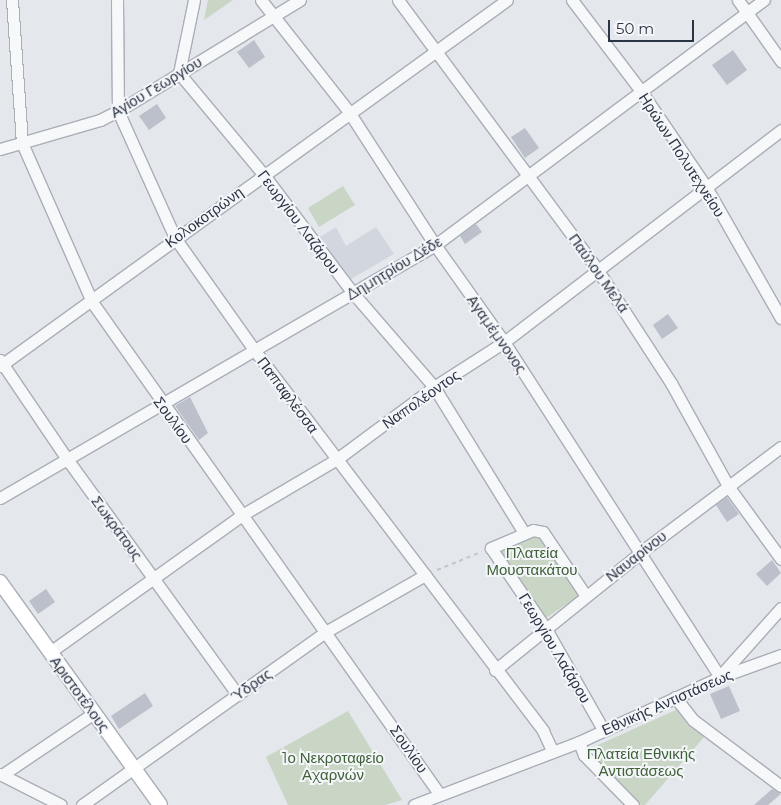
<!DOCTYPE html>
<meta charset="utf-8">
<style>
body{margin:0}
#map{position:relative;width:781px;height:805px;overflow:hidden;background:#e4e7ec;font-family:Montserrat,sans-serif}
div>[style]{position:absolute}
[style*='--x']{left:calc(var(--x)*1px);top:calc(var(--y)*1px);width:calc(var(--w)*1px);rotate:calc(var(--a)*1deg)}
.built>*{inset:0;background:#d2d6de}
.green>*{inset:0;background:#c9d6c5}
.building>*{inset:0;background:#bbc0ca}
.path>*{height:2px;margin-top:-1px;transform-origin:0;background:repeating-linear-gradient(90deg,#c2c5cb 0 4px,transparent 0 8px)}
.roads{filter:drop-shadow(1px 0 #a9aeb7) drop-shadow(-1px 0 #a9aeb7) drop-shadow(0 1px #a9aeb7) drop-shadow(0 -1px #a9aeb7)}
.minor>*{height:11px;margin:-5.5px;padding:0 5.5px;transform-origin:5.5px;border-radius:5.5px;background:#f7f8fa}
.major>*{height:14px;margin:-7px;padding:0 7px;transform-origin:7px;border-radius:7px;background:#fff}
span{translate:-50% -50%;white-space:nowrap;text-align:center;line-height:1.15;-webkit-text-stroke:4px #f4f6f9;paint-order:stroke}
.street-label{font-size:15px;color:#2b3445}
.park-label{font-size:15px;color:#3f6138}
.scale{position:absolute;left:608px;top:20px;width:86px;height:22px;box-sizing:border-box;border:2px solid #2b3445;border-top:0;padding-left:6px;font-size:15px;line-height:18px;white-space:nowrap;color:#2b3445;-webkit-text-stroke:4px #f4f6f9;paint-order:stroke}
</style>
<div id="map">
<div class="built">
<div style="clip-path:polygon(336px 227px,346px 246px,376px 227px,394px 254px,351px 279px,344px 270px,341px 272px,318px 238px)"></div>
</div>
<div class="green">
<div style="clip-path:polygon(208px 0,233px 0,204px 20px)"></div>
<div style="clip-path:polygon(343px 186px,355px 205px,319px 227px,308px 208px)"></div>
<div style="clip-path:polygon(532px 535px,545px 537px,580px 595px,543px 620px,497px 550px)"></div>
<div style="clip-path:polygon(678px 709px,687px 724px,705px 736px,645px 805px,641px 805px,596px 761px,598px 745px)"></div>
<div style="clip-path:polygon(348px 711px,402px 800px,385px 805px,288px 805px,266px 757px)"></div>
</div>
<div class="building">
<div style="clip-path:polygon(254px 40px,265px 57px,249px 68px,237px 52px)"></div>
<div style="clip-path:polygon(733px 50px,747px 70px,727px 85px,712px 65px)"></div>
<div style="clip-path:polygon(157px 104px,166px 118px,149px 130px,139px 116px)"></div>
<div style="clip-path:polygon(525px 128px,539px 148px,525px 158px,511px 137px)"></div>
<div style="clip-path:polygon(476px 224px,482px 232px,465px 244px,460px 236px)"></div>
<div style="clip-path:polygon(668px 314px,678px 328px,662px 339px,653px 325px)"></div>
<div style="clip-path:polygon(190px 397px,208px 433px,199px 440px,175px 406px)"></div>
<div style="clip-path:polygon(727px 497px,739px 514px,727px 522px,716px 505px)"></div>
<div style="clip-path:polygon(772px 560px,781px 573px,767px 586px,756px 574px)"></div>
<div style="clip-path:polygon(46px 589px,55px 602px,38px 614px,29px 601px)"></div>
<div style="clip-path:polygon(729px 686px,740px 711px,721px 719px,710px 694px)"></div>
<div style="clip-path:polygon(145px 693px,153px 706px,119px 729px,111px 716px)"></div>
<div style="clip-path:polygon(772px 789px,781px 794px,768px 805px,754px 805px)"></div>
</div>
<div class="path">
<div style="--x:437;--y:570;--w:48;--a:-22.2"></div>
</div>
<div class="roads">
<div class="minor">
<div style="--x:12;--y:0;--w:143;--a:86"></div>
<div style="--x:22;--y:143;--w:174;--a:66.2"></div>
<div style="--x:92;--y:302;--w:603;--a:54.78"></div>
<div style="--x:117;--y:0;--w:111;--a:89.5"></div>
<div style="--x:118;--y:111;--w:139;--a:65.8"></div>
<div style="--x:175;--y:238;--w:138;--a:54.7"></div>
<div style="--x:255;--y:351;--w:477;--a:52.8"></div>
<div style="--x:543;--y:731;--w:23;--a:65"></div>
<div style="--x:194;--y:0;--w:75;--a:101.6"></div>
<div style="--x:179;--y:73;--w:133;--a:50.2"></div>
<div style="--x:264;--y:175;--w:148;--a:53"></div>
<div style="--x:353;--y:293;--w:124;--a:49.2"></div>
<div style="--x:434;--y:387;--w:172;--a:58.3"></div>
<div style="--x:261;--y:0;--w:142;--a:51.8"></div>
<div style="--x:349;--y:112;--w:158;--a:57.1"></div>
<div style="--x:435;--y:245;--w:119;--a:54.6"></div>
<div style="--x:504;--y:342;--w:399;--a:57.2"></div>
<div style="--x:398;--y:0;--w:335;--a:53.5"></div>
<div style="--x:597;--y:269;--w:136;--a:57"></div>
<div style="--x:671;--y:383;--w:118;--a:61"></div>
<div style="--x:728;--y:486;--w:90;--a:54"></div>
<div style="--x:572;--y:0;--w:114;--a:52.8"></div>
<div style="--x:641;--y:91;--w:114;--a:55.8"></div>
<div style="--x:705;--y:185;--w:153;--a:60.3"></div>
<div style="--x:738;--y:0;--w:75;--a:54.8"></div>
<div style="--x:0;--y:149;--w:104;--a:-16.2"></div>
<div style="--x:100;--y:120;--w:20;--a:-27"></div>
<div style="--x:118;--y:111;--w:213;--a:-31.4"></div>
<div style="--x:0;--y:360;--w:120;--a:55.9"></div>
<div style="--x:67;--y:459;--w:291;--a:54.1"></div>
<div style="--x:0;--y:366;--w:625;--a:-35.83"></div>
<div style="--x:0;--y:498;--w:503;--a:-30.18"></div>
<div style="--x:435;--y:245;--w:410;--a:-36.7"></div>
<div style="--x:586;--y:596;--w:77;--a:-123.9"></div>
<div style="--x:543;--y:532;--w:10;--a:-169"></div>
<div style="--x:533;--y:530;--w:46;--a:156.8"></div>
<div style="--x:491;--y:548;--w:98;--a:55.8"></div>
<div style="--x:546;--y:629;--w:117;--a:60.4"></div>
<div style="--x:50;--y:652;--w:236;--a:-35.5"></div>
<div style="--x:242;--y:515;--w:110;--a:-30.5"></div>
<div style="--x:337;--y:459;--w:121;--a:-36.6"></div>
<div style="--x:434;--y:387;--w:83;--a:-32.7"></div>
<div style="--x:504;--y:342;--w:349;--a:-37.4"></div>
<div style="--x:495;--y:670;--w:188;--a:-38.9"></div>
<div style="--x:641;--y:552;--w:175;--a:-36.9"></div>
<div style="--x:721;--y:675;--w:90;--a:-48.2"></div>
<div style="--x:675;--y:697;--w:29;--a:52"></div>
<div style="--x:693;--y:720;--w:110;--a:36.9"></div>
<div style="--x:579;--y:742;--w:14;--a:69"></div>
<div style="--x:584;--y:755;--w:70;--a:45.6"></div>
<div style="--x:0;--y:774;--w:68;--a:26.9"></div>
<div style="--x:2;--y:775;--w:111;--a:-34"></div>
<div style="--x:82;--y:805;--w:301;--a:-35.4"></div>
<div style="--x:327;--y:631;--w:113;--a:-29.7"></div>
<div style="--x:414;--y:805;--w:177;--a:-20.9"></div>
<div style="--x:579;--y:742;--w:155;--a:-24.7"></div>
<div style="--x:720;--y:677;--w:65;--a:-19.8"></div>
</div>
<div class="major">
<div style="--x:0;--y:582;--w:274;--a:54.3"></div>
</div>
</div>
<div class="street-label">
<span style="left:156px;top:87px;rotate:-31deg">Αγίου Γεωργίου</span>
<span style="left:682px;top:155px;rotate:57deg">Ηρώων Πολυτεχνείου</span>
<span style="left:204px;top:217px;rotate:-36deg">Κολοκοτρώνη</span>
<span style="left:299px;top:222px;rotate:53deg">Γεωργίου Λαζάρου</span>
<span style="left:394px;top:268px;rotate:-31deg">Δημητρίου Δέδε</span>
<span style="left:599px;top:273px;rotate:55deg">Παύλου Μελά</span>
<span style="left:497px;top:334px;rotate:55deg">Αγαμέμνονος</span>
<span style="left:288px;top:395px;rotate:53deg">Παπαφλέσσα</span>
<span style="left:421px;top:399px;rotate:-35deg">Ναπολέοντος</span>
<span style="left:173px;top:420px;rotate:54deg">Σουλίου</span>
<span style="left:117px;top:528px;rotate:54deg">Σωκράτους</span>
<span style="left:636px;top:556px;rotate:-38deg">Ναυαρίνου</span>
<span style="left:555px;top:648px;rotate:59deg">Γεωργίου Λαζάρου</span>
<span style="left:251px;top:685px;rotate:-35deg">Ύδρας</span>
<span style="left:80px;top:694px;rotate:54deg">Αριστοτέλους</span>
<span style="left:667px;top:702px;rotate:-24deg">Εθνικής Αντιστάσεως</span>
<span style="left:409px;top:749px;rotate:55deg">Σουλίου</span>
</div>
<div class="park-label">
<span style="left:532px;top:561px">Πλατεία<br>Μουστακάτου</span>
<span style="left:641px;top:762px">Πλατεία Εθνικής<br>Αντιστάσεως</span>
<span style="left:333px;top:766px">1ο Νεκροταφείο<br>Αχαρνών</span>
</div>
<div class="scale">50 m</div>
</div>
